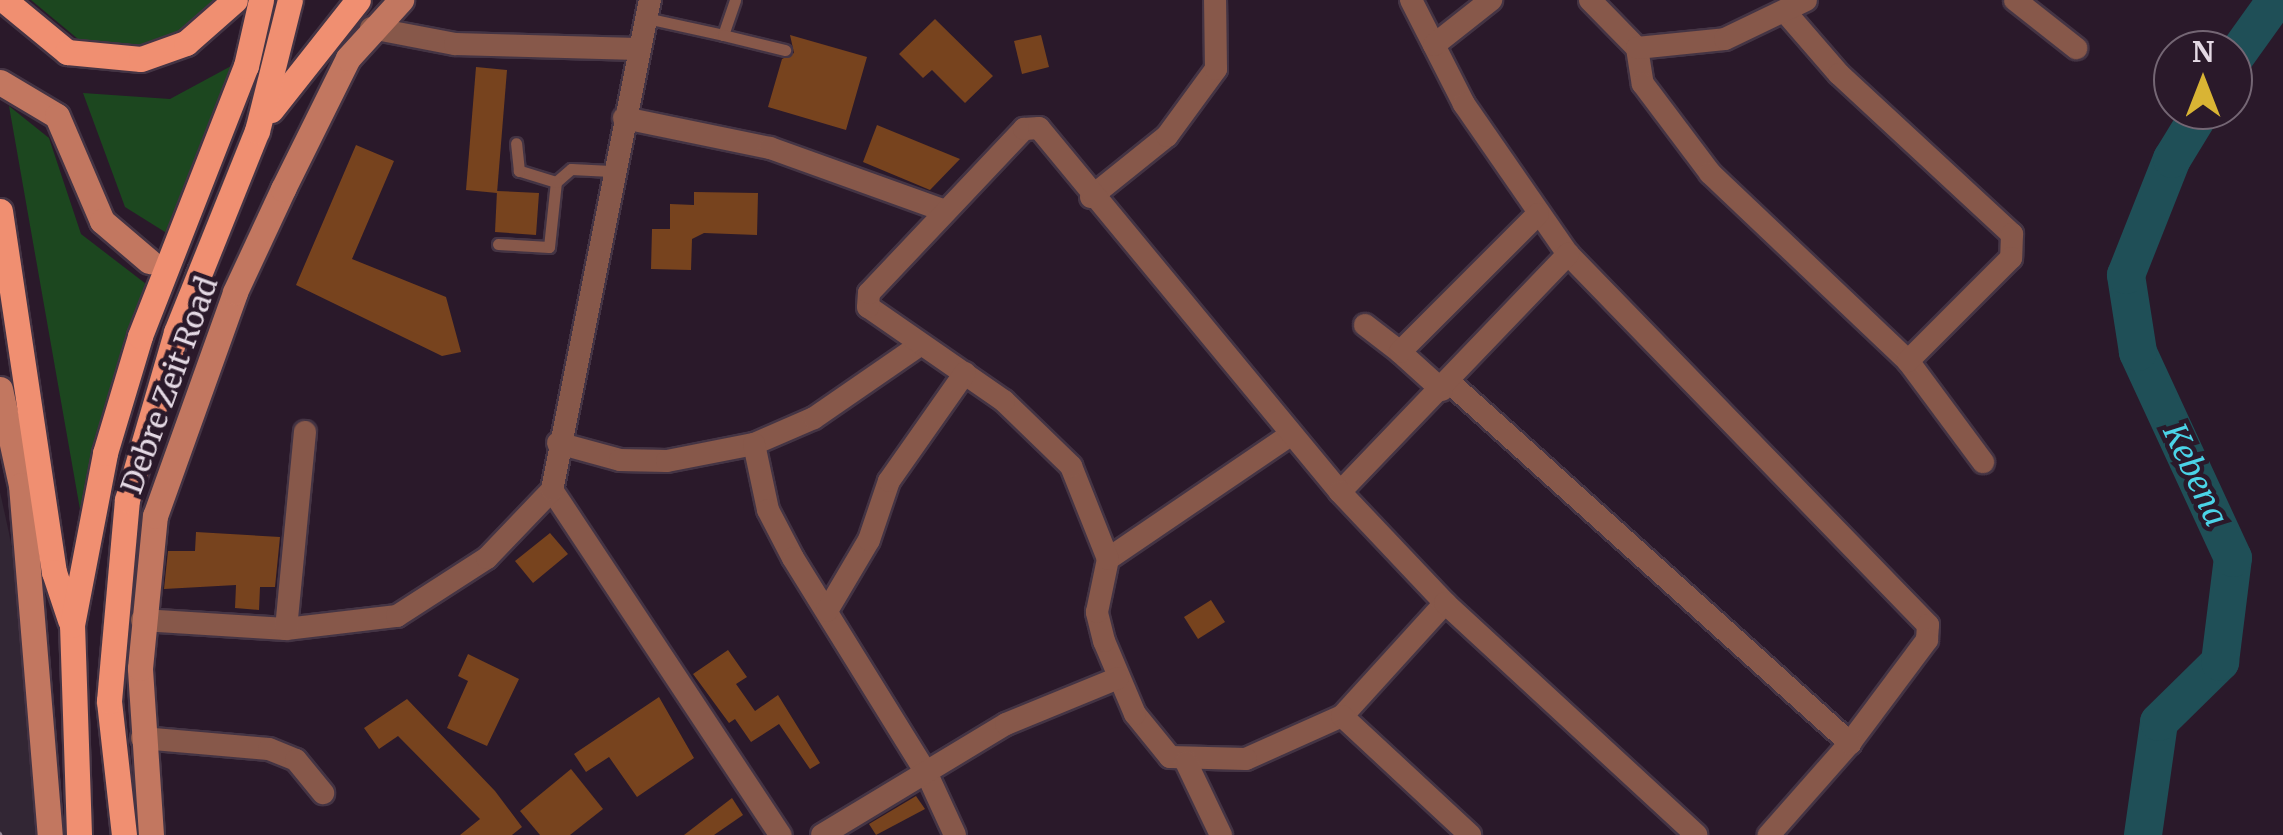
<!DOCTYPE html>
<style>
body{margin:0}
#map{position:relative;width:2283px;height:835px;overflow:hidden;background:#2a192a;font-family:Merriweather,serif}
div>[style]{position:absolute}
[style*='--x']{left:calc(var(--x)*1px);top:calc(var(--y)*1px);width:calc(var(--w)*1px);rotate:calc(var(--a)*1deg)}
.industrial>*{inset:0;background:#322634}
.green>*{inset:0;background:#1c471f}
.river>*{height:38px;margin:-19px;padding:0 19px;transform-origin:19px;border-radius:19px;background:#1f4f57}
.building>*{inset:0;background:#77431e}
.secondary-tunnel>*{height:25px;margin-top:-12.5px;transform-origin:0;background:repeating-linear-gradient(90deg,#463646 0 25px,transparent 0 37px)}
.roads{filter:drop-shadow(2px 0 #443444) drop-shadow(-2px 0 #443444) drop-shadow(0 2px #443444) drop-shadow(0 -2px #443444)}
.lane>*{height:11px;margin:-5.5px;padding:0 5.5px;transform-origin:5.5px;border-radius:5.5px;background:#87584a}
.street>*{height:22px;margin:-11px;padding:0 11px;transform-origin:11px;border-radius:11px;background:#87584a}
.secondary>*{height:25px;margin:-12.5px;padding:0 12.5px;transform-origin:12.5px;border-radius:12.5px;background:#c27760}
.primary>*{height:25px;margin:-12.5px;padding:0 12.5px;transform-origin:12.5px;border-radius:12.5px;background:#f08f71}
.tram>*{height:2.5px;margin:-1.25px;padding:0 1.25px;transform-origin:1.25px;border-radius:1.25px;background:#958895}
span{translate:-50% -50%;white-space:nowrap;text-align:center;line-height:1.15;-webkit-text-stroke:9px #2a192a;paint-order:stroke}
.street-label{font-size:30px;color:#e4d9e4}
.water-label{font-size:32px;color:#4bd3e7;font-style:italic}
.north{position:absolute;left:2153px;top:30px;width:100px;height:100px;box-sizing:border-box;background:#2a192a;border:2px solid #746674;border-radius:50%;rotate:0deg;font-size:28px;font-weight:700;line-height:40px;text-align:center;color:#e4d9e4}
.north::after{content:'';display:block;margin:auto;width:35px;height:45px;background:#d9b434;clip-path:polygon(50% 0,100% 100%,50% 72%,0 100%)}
</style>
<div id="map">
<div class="industrial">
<div style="clip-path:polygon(0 492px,9px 533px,67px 835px,0 835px)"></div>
</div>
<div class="green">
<div style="clip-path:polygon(31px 0,222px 0,206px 22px,155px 49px,84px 44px)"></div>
<div style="clip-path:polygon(246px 58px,173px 237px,125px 207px,83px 93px,170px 99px)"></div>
<div style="clip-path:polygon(9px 106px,49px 138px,81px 234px,150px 287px,81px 515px)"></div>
</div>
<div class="river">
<div style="--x:2233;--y:60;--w:74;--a:-54.4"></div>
<div style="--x:2143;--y:835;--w:114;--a:-81.9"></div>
<div style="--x:2159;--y:722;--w:86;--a:-44.5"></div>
<div style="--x:2220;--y:662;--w:105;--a:-82.9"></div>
<div style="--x:2233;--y:558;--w:227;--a:-114.8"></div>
<div style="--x:2138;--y:352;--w:78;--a:-98.9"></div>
<div style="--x:2126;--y:275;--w:125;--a:-68.4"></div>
<div style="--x:2172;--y:159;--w:57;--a:-58.5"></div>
</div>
<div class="building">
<div style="clip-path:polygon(935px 19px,993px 76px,965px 103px,932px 70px,923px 78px,899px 54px)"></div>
<div style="clip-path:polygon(790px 35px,867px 57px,846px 130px,768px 107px,782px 59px,794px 53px)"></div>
<div style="clip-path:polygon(1041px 35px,1049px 67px,1022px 74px,1014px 41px)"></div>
<div style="clip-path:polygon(476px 67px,507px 70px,497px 193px,466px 190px)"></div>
<div style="clip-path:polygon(877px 125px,960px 159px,930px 190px,863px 162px)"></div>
<div style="clip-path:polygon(356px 145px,394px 161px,352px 259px,446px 297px,461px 352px,442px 356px,296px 285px)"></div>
<div style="clip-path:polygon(497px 191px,539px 193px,536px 235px,495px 232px)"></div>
<div style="clip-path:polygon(694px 192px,758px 193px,757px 235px,704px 233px,692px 239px,691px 270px,651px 269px,652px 229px,670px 229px,670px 204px,694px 205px)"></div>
<div style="clip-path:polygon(196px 532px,280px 537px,275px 587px,260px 587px,259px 610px,235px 608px,236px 585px,164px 589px,168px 551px,195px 551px)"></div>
<div style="clip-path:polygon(550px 533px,568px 554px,533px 583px,515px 561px)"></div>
<div style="clip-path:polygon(1211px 600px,1225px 622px,1198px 639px,1184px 617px)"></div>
<div style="clip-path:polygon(728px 650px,747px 677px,736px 684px,755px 711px,778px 695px,820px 763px,810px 769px,779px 724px,751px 742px,735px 719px,729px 723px,693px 674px)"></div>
<div style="clip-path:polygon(468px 654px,519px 679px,487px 746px,447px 728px,468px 681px,458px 676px)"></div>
<div style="clip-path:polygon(659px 697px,694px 758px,637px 797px,609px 757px,586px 772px,574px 754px)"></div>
<div style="clip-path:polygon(407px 699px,495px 791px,522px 827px,512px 835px,460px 835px,480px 819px,398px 736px,379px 749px,364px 728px)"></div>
<div style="clip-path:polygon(571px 769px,603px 809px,570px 835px,540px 835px,520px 811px)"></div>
<div style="clip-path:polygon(916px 796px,925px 809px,876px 835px,869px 824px)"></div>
<div style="clip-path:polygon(732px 798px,743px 815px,714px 835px,684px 835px)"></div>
</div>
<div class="secondary-tunnel">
<div style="--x:149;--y:261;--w:70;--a:20"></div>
</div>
<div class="roads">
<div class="lane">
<div style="--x:646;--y:18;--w:79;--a:12.4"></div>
<div style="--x:723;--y:35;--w:37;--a:-71"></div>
<div style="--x:723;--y:35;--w:64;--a:13.6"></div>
<div style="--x:556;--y:182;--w:20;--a:-41"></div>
<div style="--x:571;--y:169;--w:40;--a:2.9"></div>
<div style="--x:498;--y:244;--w:51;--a:3.4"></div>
<div style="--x:549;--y:247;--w:65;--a:-83.9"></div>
<div style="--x:556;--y:182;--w:39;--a:-163"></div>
<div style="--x:519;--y:171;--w:28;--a:-96"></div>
</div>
<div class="street">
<div style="--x:1411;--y:0;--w:117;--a:63"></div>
<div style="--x:1464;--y:104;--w:183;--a:55.3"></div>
<div style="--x:1568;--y:254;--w:517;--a:45.86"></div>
<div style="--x:1928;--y:625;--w:15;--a:94"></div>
<div style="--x:1927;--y:640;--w:129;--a:126.8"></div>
<div style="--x:1850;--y:743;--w:123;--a:131.4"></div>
<div style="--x:1590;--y:0;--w:67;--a:45.6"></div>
<div style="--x:1637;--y:48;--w:36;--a:81"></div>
<div style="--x:1643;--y:84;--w:111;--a:53"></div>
<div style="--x:1710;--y:173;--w:273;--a:43.5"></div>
<div style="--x:1908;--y:361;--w:126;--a:53.4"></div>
<div style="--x:2015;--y:0;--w:78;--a:38.2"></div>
<div style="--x:1787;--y:14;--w:79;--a:49.1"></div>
<div style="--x:1839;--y:74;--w:236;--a:42.8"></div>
<div style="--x:2012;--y:234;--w:24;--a:92"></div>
<div style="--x:2011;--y:258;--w:146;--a:135"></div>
<div style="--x:371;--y:28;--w:86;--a:10.8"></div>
<div style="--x:455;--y:44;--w:183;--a:1.6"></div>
<div style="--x:1434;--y:45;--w:73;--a:-38.3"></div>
<div style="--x:1637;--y:48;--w:88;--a:-5.8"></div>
<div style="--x:1725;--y:39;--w:90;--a:-25.7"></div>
<div style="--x:624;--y:118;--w:149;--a:11.6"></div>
<div style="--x:770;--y:148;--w:183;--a:19.8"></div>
<div style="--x:1091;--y:197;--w:97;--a:-38.8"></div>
<div style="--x:1167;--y:136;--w:83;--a:-53.8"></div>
<div style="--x:1216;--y:69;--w:69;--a:-90.8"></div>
<div style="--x:1365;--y:325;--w:44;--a:37.6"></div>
<div style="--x:1449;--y:382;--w:540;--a:42"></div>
<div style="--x:1442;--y:390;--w:57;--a:-137.9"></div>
<div style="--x:1400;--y:352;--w:195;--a:-45"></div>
<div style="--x:558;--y:443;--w:64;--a:15.3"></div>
<div style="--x:620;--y:460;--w:47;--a:1.2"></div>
<div style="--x:667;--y:461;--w:89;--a:-11.1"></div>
<div style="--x:754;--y:444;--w:65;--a:-23.4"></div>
<div style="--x:814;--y:418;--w:129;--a:-34.6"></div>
<div style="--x:754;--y:444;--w:67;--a:78"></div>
<div style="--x:768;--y:510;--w:54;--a:62.5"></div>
<div style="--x:793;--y:558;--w:254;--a:58.2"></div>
<div style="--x:927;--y:774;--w:67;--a:65.3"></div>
<div style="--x:552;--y:490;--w:414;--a:56.5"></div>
<div style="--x:1340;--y:492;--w:330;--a:-46.2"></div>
<div style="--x:1108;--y:559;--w:219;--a:-34.2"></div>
<div style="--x:1445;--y:603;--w:153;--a:132.3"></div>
<div style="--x:1342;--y:716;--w:105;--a:155.9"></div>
<div style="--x:1246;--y:759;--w:76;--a:-178.5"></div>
<div style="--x:1170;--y:757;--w:55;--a:-129.1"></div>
<div style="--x:1135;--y:714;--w:79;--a:-113"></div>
<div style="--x:1104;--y:641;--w:30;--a:-104"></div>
<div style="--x:1097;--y:612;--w:54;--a:-78.3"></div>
<div style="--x:1108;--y:559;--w:100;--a:-111.7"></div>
<div style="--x:1071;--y:466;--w:93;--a:-135.9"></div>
<div style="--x:1004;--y:401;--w:165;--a:-145.3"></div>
<div style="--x:868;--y:307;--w:14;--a:-86"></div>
<div style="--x:869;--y:293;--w:226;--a:-46.6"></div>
<div style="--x:1024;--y:129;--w:15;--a:-4"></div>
<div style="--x:1039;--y:128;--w:472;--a:50.4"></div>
<div style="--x:1340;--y:492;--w:153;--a:46.6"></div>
<div style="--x:1445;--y:603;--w:342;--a:42.7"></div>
<div style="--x:827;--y:611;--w:82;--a:-59.4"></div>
<div style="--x:869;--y:540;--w:62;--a:-71.3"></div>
<div style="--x:889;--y:481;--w:132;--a:-54.9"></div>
<div style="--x:142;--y:620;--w:144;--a:3.6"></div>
<div style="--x:286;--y:629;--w:112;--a:-6.7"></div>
<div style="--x:397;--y:616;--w:107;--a:-32.8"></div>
<div style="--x:487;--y:558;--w:94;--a:-46.3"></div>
<div style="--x:552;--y:490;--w:500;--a:-78.7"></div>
<div style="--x:286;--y:629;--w:198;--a:-84.5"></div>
<div style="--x:1342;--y:716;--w:175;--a:42.9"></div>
<div style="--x:142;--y:738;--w:127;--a:5"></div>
<div style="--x:269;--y:749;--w:29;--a:22"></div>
<div style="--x:296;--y:760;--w:43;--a:50.7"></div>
<div style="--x:1186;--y:762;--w:81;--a:64.4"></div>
<div style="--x:822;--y:835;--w:215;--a:-31.1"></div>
<div style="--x:1006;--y:724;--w:121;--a:-22.3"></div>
</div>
<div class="secondary">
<div style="--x:0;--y:82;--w:66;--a:30.8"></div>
<div style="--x:57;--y:116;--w:114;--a:66.8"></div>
<div style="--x:102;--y:221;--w:62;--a:40.4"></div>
<div style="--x:0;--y:389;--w:98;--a:77.7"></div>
<div style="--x:21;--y:485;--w:351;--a:85.3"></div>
<div style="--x:151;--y:835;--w:167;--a:-93.8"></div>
<div style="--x:140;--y:668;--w:153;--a:-84.4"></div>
<div style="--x:155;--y:516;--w:238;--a:-70.3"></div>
<div style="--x:235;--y:292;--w:114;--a:-65"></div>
<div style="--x:283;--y:189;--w:146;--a:-63.6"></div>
<div style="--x:348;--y:58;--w:79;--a:-47.6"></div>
</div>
<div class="primary">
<div style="--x:4;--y:0;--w:82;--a:39.5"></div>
<div style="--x:67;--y:52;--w:74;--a:5.4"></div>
<div style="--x:141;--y:59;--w:48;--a:-19.6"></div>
<div style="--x:186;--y:43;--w:65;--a:-41.3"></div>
<div style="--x:271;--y:110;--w:140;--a:-51.7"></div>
<div style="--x:0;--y:211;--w:365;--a:81.5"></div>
<div style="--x:54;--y:572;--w:51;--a:71.6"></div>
<div style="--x:79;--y:835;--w:210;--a:-91.9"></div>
<div style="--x:72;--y:625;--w:175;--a:-79.1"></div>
<div style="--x:105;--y:453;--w:122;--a:-73.3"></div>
<div style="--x:140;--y:336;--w:290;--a:-68.6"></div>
<div style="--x:246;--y:66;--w:68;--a:-77.2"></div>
<div style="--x:124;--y:835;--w:135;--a:-96.4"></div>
<div style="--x:109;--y:701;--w:202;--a:-84.9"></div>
<div style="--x:127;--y:500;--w:175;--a:-73.7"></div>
<div style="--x:176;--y:332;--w:217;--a:-68.1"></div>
<div style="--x:257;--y:131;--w:135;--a:-75.9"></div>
</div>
</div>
<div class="tram">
<div style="--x:0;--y:833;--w:2;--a:63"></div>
</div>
<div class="street-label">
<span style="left:169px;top:385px;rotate:-70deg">Debre Zeit Road</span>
</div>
<div class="water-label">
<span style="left:2195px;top:475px;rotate:65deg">Kebena</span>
</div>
<div class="north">N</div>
</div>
